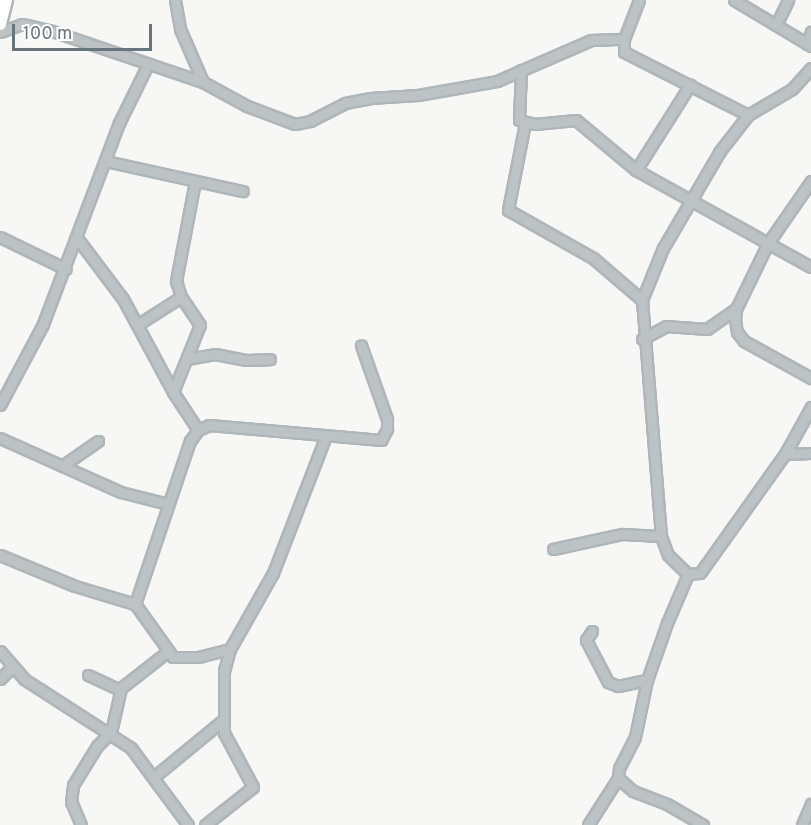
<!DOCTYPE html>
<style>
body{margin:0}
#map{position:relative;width:811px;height:825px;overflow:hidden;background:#f7f7f5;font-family:Overpass,sans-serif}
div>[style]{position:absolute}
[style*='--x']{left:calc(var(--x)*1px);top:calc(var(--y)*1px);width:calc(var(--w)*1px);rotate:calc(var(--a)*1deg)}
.roads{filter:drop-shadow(2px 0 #afb6b9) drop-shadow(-2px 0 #afb6b9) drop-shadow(0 2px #afb6b9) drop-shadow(0 -2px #afb6b9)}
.street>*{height:9px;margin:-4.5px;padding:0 4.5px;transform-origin:4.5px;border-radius:4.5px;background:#bdc2c4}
.secondary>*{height:12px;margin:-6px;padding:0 6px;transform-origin:6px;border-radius:6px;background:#fff}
span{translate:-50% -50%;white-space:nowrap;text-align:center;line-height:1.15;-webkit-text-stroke:6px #fff;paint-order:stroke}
.scale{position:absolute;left:12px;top:24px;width:140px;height:27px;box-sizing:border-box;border:3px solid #66767c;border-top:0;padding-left:8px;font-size:18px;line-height:21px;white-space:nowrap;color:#66767c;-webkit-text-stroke:4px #fff;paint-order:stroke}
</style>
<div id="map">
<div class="roads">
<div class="street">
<div style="--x:175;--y:0;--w:29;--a:80"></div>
<div style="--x:180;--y:29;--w:58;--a:66.5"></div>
<div style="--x:639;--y:0;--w:42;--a:111"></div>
<div style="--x:624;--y:39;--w:13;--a:90"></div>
<div style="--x:624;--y:52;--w:139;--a:26.9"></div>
<div style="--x:734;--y:0;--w:90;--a:30.9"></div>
<div style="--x:776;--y:25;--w:28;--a:-64"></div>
<div style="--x:0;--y:32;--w:23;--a:-20"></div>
<div style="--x:22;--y:24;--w:31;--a:13"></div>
<div style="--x:52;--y:31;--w:159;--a:18.7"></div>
<div style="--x:203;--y:82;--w:50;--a:28.6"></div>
<div style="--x:247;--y:106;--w:51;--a:20.6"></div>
<div style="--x:295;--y:124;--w:15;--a:-11"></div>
<div style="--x:310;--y:121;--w:39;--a:-27"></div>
<div style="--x:345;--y:103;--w:25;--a:-11"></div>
<div style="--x:370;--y:98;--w:48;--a:-3.6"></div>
<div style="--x:418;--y:95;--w:80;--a:-10"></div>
<div style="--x:497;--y:81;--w:103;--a:-23.6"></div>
<div style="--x:591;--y:40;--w:33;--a:-2"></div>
<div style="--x:807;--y:44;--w:13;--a:-72"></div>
<div style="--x:811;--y:68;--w:28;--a:132"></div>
<div style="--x:792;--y:89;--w:51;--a:149.4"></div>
<div style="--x:748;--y:115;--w:46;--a:127.9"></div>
<div style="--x:720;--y:151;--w:113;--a:120.4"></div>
<div style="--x:663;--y:248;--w:56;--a:112"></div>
<div style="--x:642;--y:300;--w:237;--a:85.4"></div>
<div style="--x:661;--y:536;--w:20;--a:70"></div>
<div style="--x:668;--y:555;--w:28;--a:44"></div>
<div style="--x:688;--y:574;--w:12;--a:-5"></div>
<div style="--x:700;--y:573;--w:146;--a:-54.5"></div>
<div style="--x:785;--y:454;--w:26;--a:-2"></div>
<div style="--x:521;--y:70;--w:50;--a:92.3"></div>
<div style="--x:519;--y:120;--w:16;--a:14"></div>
<div style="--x:535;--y:124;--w:41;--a:-5.6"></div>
<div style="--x:576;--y:120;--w:78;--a:39.8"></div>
<div style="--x:636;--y:170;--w:200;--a:29"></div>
<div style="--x:525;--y:123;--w:89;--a:101.1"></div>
<div style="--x:508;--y:210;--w:98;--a:29.5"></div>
<div style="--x:593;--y:258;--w:65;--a:40.6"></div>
<div style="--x:106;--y:161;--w:140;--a:12.4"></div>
<div style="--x:636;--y:170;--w:101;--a:-57.6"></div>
<div style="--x:811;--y:181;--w:75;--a:124.7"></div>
<div style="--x:768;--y:243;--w:73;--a:115.9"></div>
<div style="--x:736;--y:309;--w:11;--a:95"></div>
<div style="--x:735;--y:320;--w:12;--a:81"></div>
<div style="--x:737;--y:332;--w:11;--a:52"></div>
<div style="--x:744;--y:341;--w:77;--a:28.9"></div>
<div style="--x:0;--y:237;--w:73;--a:25.9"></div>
<div style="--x:77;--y:238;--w:76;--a:53"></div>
<div style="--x:123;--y:299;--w:106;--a:61.7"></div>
<div style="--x:173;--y:392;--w:45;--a:56.7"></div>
<div style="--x:137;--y:325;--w:52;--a:-32.5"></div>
<div style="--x:642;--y:339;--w:27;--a:-28"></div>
<div style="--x:666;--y:326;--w:41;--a:4.2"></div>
<div style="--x:707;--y:329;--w:35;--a:-35"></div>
<div style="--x:187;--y:359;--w:28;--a:-10"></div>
<div style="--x:215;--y:354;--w:32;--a:11"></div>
<div style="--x:246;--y:360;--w:24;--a:-2"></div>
<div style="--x:173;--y:392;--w:72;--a:-68.1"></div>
<div style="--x:200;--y:325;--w:34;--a:-124"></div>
<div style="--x:181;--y:297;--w:17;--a:-107"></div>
<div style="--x:176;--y:281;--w:102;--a:-79.2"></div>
<div style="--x:0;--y:405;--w:92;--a:-62"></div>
<div style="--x:43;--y:324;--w:215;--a:-69.3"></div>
<div style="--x:119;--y:123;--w:66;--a:-63.8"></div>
<div style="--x:0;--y:438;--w:133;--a:24.1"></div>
<div style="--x:121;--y:492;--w:49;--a:14.3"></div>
<div style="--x:785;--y:454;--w:54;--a:-61"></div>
<div style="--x:62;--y:466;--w:44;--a:-34.8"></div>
<div style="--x:553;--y:549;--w:71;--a:-12.3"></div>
<div style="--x:622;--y:534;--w:39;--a:3"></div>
<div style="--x:0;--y:555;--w:81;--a:22.5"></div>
<div style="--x:75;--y:586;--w:63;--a:16.7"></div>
<div style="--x:688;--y:574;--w:53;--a:113.2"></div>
<div style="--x:667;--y:623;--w:60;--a:109.3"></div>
<div style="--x:647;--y:680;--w:58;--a:101.9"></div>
<div style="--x:635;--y:737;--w:35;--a:117"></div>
<div style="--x:619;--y:768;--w:10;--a:96"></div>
<div style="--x:618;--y:778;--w:20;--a:41"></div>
<div style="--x:633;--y:791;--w:36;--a:21"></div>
<div style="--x:667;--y:804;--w:42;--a:30.3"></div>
<div style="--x:592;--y:631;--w:11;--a:124"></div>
<div style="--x:586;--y:640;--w:47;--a:62.4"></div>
<div style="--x:608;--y:682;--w:11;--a:22"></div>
<div style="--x:618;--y:686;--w:30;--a:-12"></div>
<div style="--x:230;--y:649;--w:32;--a:166"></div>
<div style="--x:199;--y:657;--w:26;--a:180"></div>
<div style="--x:173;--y:657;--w:65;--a:-125.6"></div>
<div style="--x:135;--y:604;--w:172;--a:-71.4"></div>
<div style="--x:190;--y:441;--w:14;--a:-54"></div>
<div style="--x:198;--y:430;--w:12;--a:-24"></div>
<div style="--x:209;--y:425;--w:173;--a:5"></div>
<div style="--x:381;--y:440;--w:13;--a:-61"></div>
<div style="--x:387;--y:429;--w:10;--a:-90"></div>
<div style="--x:387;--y:419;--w:78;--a:-109.4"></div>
<div style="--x:0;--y:651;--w:37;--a:49"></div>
<div style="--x:24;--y:679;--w:127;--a:32.8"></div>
<div style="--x:131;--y:748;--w:96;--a:53.5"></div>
<div style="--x:88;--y:675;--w:35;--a:25"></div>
<div style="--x:0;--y:679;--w:16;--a:-45"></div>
<div style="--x:155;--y:776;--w:87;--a:-39.4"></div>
<div style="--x:81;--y:825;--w:25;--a:-113"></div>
<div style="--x:71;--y:802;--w:17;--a:-83"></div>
<div style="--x:73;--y:785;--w:46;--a:-58.4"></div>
<div style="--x:97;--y:746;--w:20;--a:-45"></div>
<div style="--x:111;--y:732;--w:45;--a:-77.2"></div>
<div style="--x:121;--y:688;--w:58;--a:-38"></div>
<div style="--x:205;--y:825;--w:61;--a:-38.4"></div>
<div style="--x:253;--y:787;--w:61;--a:-118.2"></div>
<div style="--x:224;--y:733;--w:62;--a:-90"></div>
<div style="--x:224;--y:671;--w:23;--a:-75"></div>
<div style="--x:230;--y:649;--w:87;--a:-60.5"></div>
<div style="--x:273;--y:573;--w:147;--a:-68.9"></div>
<div style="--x:588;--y:825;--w:56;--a:-57.4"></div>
<div style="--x:802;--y:825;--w:23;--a:-67"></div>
</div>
<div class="secondary">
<div style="--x:0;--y:24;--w:25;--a:-76"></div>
</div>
</div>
<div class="scale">100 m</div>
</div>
